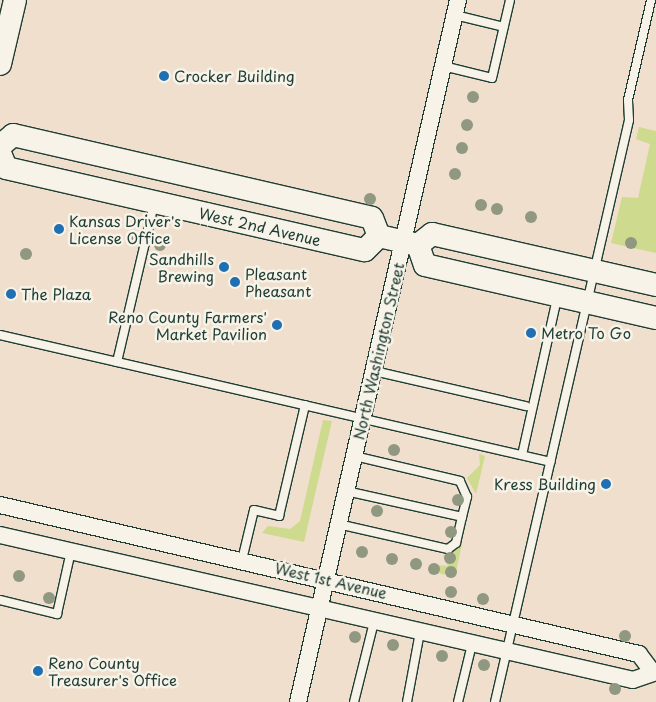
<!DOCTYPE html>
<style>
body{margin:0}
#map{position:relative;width:656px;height:702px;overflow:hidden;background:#efdfcc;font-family:"Playpen Sans",sans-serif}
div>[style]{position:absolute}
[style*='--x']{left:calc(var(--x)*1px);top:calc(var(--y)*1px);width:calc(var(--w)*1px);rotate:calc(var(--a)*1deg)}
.green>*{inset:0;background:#cedb8e}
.roads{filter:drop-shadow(1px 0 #1f3d34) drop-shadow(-1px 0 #1f3d34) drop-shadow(0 1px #1f3d34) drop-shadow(0 -1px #1f3d34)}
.lane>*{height:8px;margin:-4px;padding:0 4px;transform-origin:4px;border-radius:4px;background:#f7f3e8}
.street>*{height:16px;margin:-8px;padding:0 8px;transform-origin:8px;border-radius:8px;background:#f7f3e8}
.secondary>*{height:22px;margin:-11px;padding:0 11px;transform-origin:11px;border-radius:11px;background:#f7f3e8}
.trees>*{width:12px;height:12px;margin:-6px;border-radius:50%;background:#909882}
.dots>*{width:14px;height:14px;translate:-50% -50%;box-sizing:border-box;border:2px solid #f7f3e8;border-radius:50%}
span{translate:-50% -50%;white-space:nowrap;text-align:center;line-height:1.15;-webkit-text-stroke:5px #f7f3e8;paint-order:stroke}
.poi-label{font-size:15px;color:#1f3d34}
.left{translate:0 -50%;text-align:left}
.right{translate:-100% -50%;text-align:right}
.street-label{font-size:15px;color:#1f3d34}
</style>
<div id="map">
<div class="green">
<div style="clip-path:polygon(639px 127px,656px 131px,656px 253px,611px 243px,622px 197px,638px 198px,650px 144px,636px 139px)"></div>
<div style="clip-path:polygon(323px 420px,332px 421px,304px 542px,262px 533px,268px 526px,290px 529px,300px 521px)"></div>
<div style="clip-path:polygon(479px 454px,485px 456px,476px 494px,467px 478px,480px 465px)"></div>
<div style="clip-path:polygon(462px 544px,455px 577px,430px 571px,435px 565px,448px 566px,443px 556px)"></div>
</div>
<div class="roads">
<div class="lane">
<div style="--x:455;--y:15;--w:50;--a:13.8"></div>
<div style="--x:443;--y:66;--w:50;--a:13.8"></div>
<div style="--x:492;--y:78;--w:80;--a:-77"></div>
<div style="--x:0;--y:335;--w:565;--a:12.98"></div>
<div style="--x:117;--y:362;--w:162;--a:-76.8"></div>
<div style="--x:374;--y:371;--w:156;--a:13"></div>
<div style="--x:522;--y:455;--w:161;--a:-77.4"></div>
<div style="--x:346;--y:491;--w:119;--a:12.6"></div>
<div style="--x:462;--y:517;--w:21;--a:-76"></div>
<div style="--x:467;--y:497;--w:17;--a:-114"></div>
<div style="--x:460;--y:481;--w:109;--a:-166.7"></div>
<div style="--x:338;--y:524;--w:113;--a:12.8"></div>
<div style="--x:448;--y:549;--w:10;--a:-37"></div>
<div style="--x:456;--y:543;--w:27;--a:-77"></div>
<div style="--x:242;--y:560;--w:51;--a:-76.5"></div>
<div style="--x:254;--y:510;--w:26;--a:13"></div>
<div style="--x:279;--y:516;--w:114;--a:-76.8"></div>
<div style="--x:0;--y:600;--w:59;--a:13.8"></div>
<div style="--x:57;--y:614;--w:65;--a:-77.5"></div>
<div style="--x:354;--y:702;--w:82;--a:-76"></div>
<div style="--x:407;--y:702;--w:71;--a:-79.5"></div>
<div style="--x:458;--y:702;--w:60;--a:-76.4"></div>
<div style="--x:495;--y:702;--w:597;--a:-77.03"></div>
<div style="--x:629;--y:120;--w:20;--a:-93"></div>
<div style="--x:628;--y:100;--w:103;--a:-77"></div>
</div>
<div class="street">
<div style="--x:0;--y:505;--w:656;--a:13.13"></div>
<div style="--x:639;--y:654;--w:21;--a:53"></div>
<div style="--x:0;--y:535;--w:649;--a:12.9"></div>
<div style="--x:633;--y:680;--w:24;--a:-19"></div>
<div style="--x:298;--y:702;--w:720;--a:-77.16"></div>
</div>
<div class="secondary">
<div style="--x:0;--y:64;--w:66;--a:-76.8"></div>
<div style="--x:0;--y:146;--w:17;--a:-40"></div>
<div style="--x:13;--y:135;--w:368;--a:13"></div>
<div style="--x:372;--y:218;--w:19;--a:69"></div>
<div style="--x:0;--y:153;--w:16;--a:68"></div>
<div style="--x:6;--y:168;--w:368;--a:12.9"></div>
<div style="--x:365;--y:250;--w:20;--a:-45"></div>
<div style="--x:379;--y:236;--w:40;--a:13"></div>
<div style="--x:418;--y:245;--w:21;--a:71"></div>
<div style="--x:425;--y:265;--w:237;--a:12.9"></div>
<div style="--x:418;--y:245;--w:18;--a:-38"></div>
<div style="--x:432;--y:234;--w:230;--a:12.8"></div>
</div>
</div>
<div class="trees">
<div style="left:473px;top:97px"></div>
<div style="left:467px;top:125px"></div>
<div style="left:462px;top:148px"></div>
<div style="left:455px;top:174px"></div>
<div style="left:370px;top:199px"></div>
<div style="left:481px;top:205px"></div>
<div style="left:497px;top:209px"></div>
<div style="left:531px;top:217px"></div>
<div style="left:132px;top:239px"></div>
<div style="left:631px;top:243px"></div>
<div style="left:160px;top:245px"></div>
<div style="left:26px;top:254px"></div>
<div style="left:394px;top:450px"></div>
<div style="left:458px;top:500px"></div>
<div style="left:377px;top:511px"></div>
<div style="left:451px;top:532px"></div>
<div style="left:362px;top:552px"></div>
<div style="left:450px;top:558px"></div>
<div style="left:392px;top:559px"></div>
<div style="left:416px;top:564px"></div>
<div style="left:434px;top:569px"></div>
<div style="left:451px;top:572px"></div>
<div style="left:19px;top:576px"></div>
<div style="left:451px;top:592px"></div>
<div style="left:49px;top:598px"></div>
<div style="left:483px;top:599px"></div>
<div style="left:625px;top:636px"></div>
<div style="left:355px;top:637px"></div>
<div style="left:393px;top:645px"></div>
<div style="left:442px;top:656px"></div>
<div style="left:484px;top:665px"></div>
<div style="left:615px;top:689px"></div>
</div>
<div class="dots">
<div style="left:164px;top:76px;background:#1f6fb2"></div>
<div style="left:59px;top:229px;background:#1f6fb2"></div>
<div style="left:224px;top:267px;background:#1f6fb2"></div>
<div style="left:235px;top:282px;background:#1f6fb2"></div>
<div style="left:11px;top:294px;background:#1f6fb2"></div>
<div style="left:277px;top:325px;background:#1f6fb2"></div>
<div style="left:531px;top:333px;background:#1f6fb2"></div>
<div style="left:606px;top:484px;background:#1f6fb2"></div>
<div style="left:38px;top:671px;background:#1f6fb2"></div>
</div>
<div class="poi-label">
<span class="left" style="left:174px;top:76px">Crocker Building</span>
<span class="left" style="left:69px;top:229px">Kansas Driver's<br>License Office</span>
<span class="right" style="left:214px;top:267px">Sandhills<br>Brewing</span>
<span class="left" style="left:245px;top:282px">Pleasant<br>Pheasant</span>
<span class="left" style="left:21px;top:294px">The Plaza</span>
<span class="right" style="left:267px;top:325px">Reno County Farmers'<br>Market Pavilion</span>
<span class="left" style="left:541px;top:333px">Metro To Go</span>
<span class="right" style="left:596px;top:484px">Kress Building</span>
<span class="left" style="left:48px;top:671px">Reno County<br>Treasurer's Office</span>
</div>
<div class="street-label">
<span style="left:260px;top:226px;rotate:13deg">West 2nd Avenue</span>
<span style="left:378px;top:351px;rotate:-77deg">North Washington Street</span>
<span style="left:331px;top:580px;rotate:13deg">West 1st Avenue</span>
</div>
</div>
